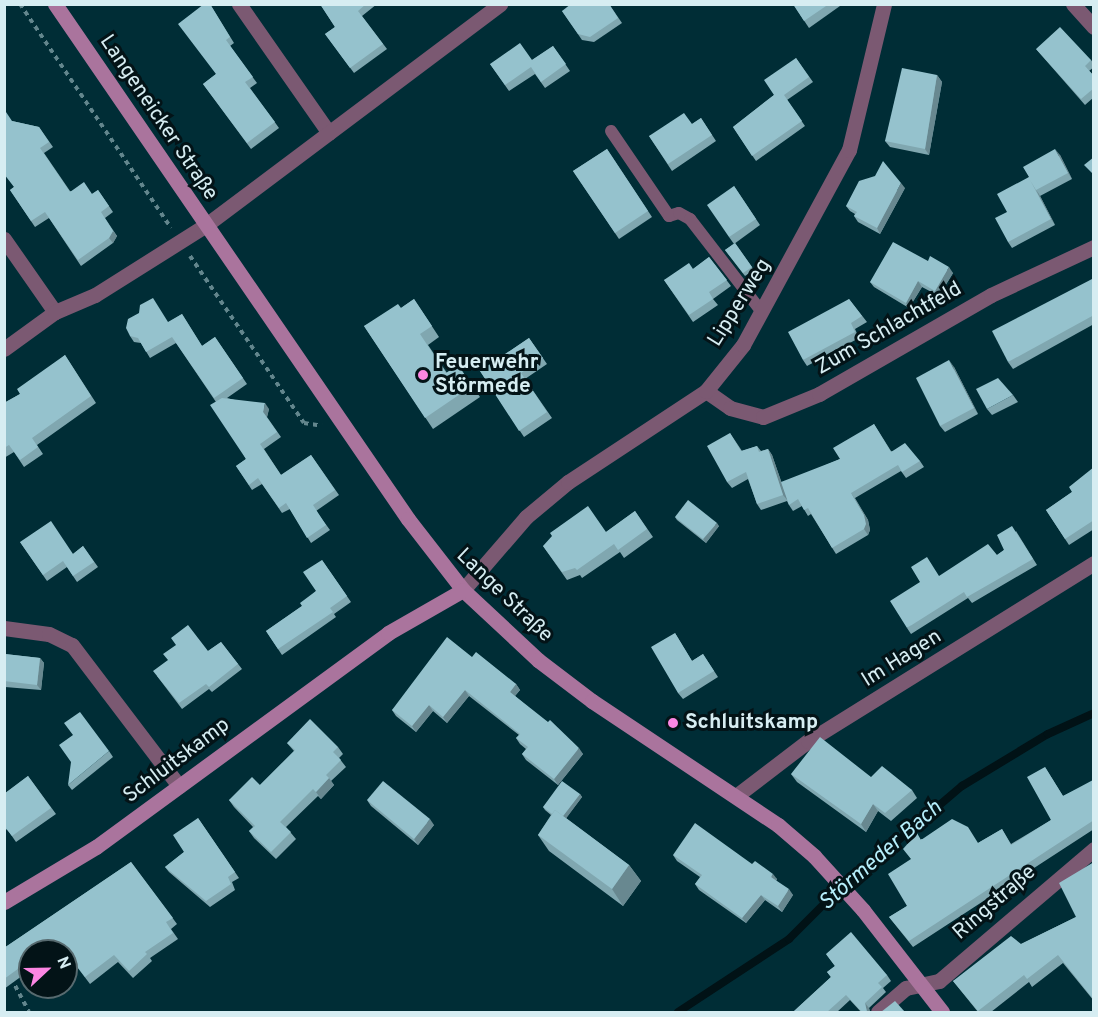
<!DOCTYPE html>
<meta charset="utf-8">
<style>
body{margin:0}
#map{position:relative;width:1098px;height:1017px;overflow:hidden;background:#002d36;font-family:Overpass,sans-serif}
div>[style]{position:absolute}
[style*='--x']{left:calc(var(--x)*1px);top:calc(var(--y)*1px);width:calc(var(--w)*1px);rotate:calc(var(--a)*1deg)}
.stream>*{height:8px;margin:-4px;padding:0 4px;transform-origin:4px;border-radius:4px;background:#011216}
.path>*{height:4px;margin-top:-2px;transform-origin:0;background:repeating-linear-gradient(90deg,#63868d 0 4.5px,transparent 0 9px)}
.service>*{height:12px;margin:-6px;padding:0 6px;transform-origin:6px;border-radius:6px;background:#7b5972}
.minor>*{height:15px;margin:-7.5px;padding:0 7.5px;transform-origin:7.5px;border-radius:7.5px;background:#7b5972}
.secondary>*{height:15px;margin:-7.5px;padding:0 7.5px;transform-origin:7.5px;border-radius:7.5px;background:#aa749d}
.wall>*{inset:0;background:#80a7b0}
.shaded-wall>*{inset:0;background:#688890}
.building>*{inset:0;background:#95c2cd}
.dots>*{width:16px;height:16px;translate:-50% -50%;box-sizing:border-box;border:3px solid #031317;border-radius:50%}
span{translate:-50% -50%;white-space:nowrap;text-align:center;line-height:1.15;-webkit-text-stroke:6px #031317;paint-order:stroke}
.street-label{font-size:21px;color:#d6edf2}
.poi-label{font-size:21px;color:#d6edf2;font-weight:700}
.left{translate:0 -50%;text-align:left}
.water-label{font-size:22px;color:#b6eefb;font-style:italic}
.frame{position:absolute;inset:0;border:6px solid #d6edf2;pointer-events:none}
.north{position:absolute;left:18px;top:939px;width:60px;height:60px;box-sizing:border-box;background:#031317;border:2px solid #576a6f;border-radius:50%;rotate:68deg;font-size:16px;font-weight:700;line-height:24px;text-align:center;color:#d6edf2}
.north::after{content:'';display:block;margin:auto;width:21px;height:27px;background:#fd86e3;clip-path:polygon(50% 0,100% 100%,50% 72%,0 100%)}
</style>
<div id="map">
<div class="stream">
<div style="--x:678;--y:1012;--w:133;--a:-33.3"></div>
<div style="--x:789;--y:939;--w:52;--a:-45"></div>
<div style="--x:826;--y:902;--w:179;--a:-40.5"></div>
<div style="--x:962;--y:786;--w:100;--a:-31.2"></div>
<div style="--x:1048;--y:734;--w:51;--a:-24.5"></div>
</div>
<div class="path">
<div style="--x:20;--y:4;--w:270;--a:56"></div>
<div style="--x:190;--y:256;--w:202;--a:55.7"></div>
<div style="--x:304;--y:423;--w:18;--a:9"></div>
<div style="--x:11;--y:978;--w:38;--a:62"></div>
</div>
<div class="service">
<div style="--x:611;--y:131;--w:103;--a:55.7"></div>
<div style="--x:669;--y:216;--w:10;--a:-17"></div>
<div style="--x:679;--y:213;--w:13;--a:29"></div>
<div style="--x:690;--y:219;--w:118;--a:52.3"></div>
</div>
<div class="minor">
<div style="--x:239;--y:4;--w:157;--a:55.1"></div>
<div style="--x:1073;--y:4;--w:31;--a:48"></div>
<div style="--x:4;--y:239;--w:89;--a:55.1"></div>
<div style="--x:4;--y:349;--w:63;--a:-36"></div>
<div style="--x:55;--y:312;--w:43;--a:-23"></div>
<div style="--x:95;--y:295;--w:131;--a:-32.2"></div>
<div style="--x:206;--y:225;--w:368;--a:-36.9"></div>
<div style="--x:706;--y:391;--w:29;--a:35"></div>
<div style="--x:730;--y:408;--w:34;--a:15"></div>
<div style="--x:763;--y:417;--w:61;--a:-22.3"></div>
<div style="--x:819;--y:394;--w:198;--a:-29.9"></div>
<div style="--x:991;--y:295;--w:114;--a:-25"></div>
<div style="--x:463;--y:590;--w:96;--a:-49.2"></div>
<div style="--x:526;--y:517;--w:55;--a:-39.8"></div>
<div style="--x:568;--y:482;--w:165;--a:-33.4"></div>
<div style="--x:706;--y:391;--w:59;--a:-51.2"></div>
<div style="--x:743;--y:345;--w:222;--a:-61.5"></div>
<div style="--x:849;--y:150;--w:150;--a:-76.5"></div>
<div style="--x:4;--y:628;--w:45;--a:7.6"></div>
<div style="--x:49;--y:634;--w:25;--a:26"></div>
<div style="--x:72;--y:645;--w:177;--a:52.8"></div>
<div style="--x:736;--y:796;--w:91;--a:-37.4"></div>
<div style="--x:808;--y:741;--w:337;--a:-31.9"></div>
<div style="--x:878;--y:1012;--w:37;--a:-41"></div>
<div style="--x:906;--y:988;--w:34;--a:-12"></div>
<div style="--x:939;--y:981;--w:204;--a:-40.4"></div>
</div>
<div class="secondary">
<div style="--x:55;--y:4;--w:624;--a:55.57"></div>
<div style="--x:408;--y:519;--w:90;--a:52.2"></div>
<div style="--x:463;--y:590;--w:103;--a:43"></div>
<div style="--x:538;--y:660;--w:68;--a:37.2"></div>
<div style="--x:592;--y:701;--w:224;--a:33.7"></div>
<div style="--x:778;--y:825;--w:48;--a:40.7"></div>
<div style="--x:814;--y:856;--w:73;--a:47.8"></div>
<div style="--x:863;--y:910;--w:129;--a:52.2"></div>
<div style="--x:4;--y:902;--w:107;--a:-30.9"></div>
<div style="--x:96;--y:847;--w:362;--a:-36.2"></div>
<div style="--x:388;--y:633;--w:86;--a:-29.8"></div>
</div>
<div class="wall">
<div style="clip-path:polygon(210px 4px,234px 43px,230px 46px,257px 83px,250px 88px,279px 128px,251px 149px,203px 84px,216px 74px)"></div>
<div style="clip-path:polygon(320px 4px,377px 4px,362px 16px,387px 49px,354px 73px,325px 34px,335px 27px)"></div>
<div style="clip-path:polygon(609px 4px,622px 23px,594px 42px,582px 40px,562px 11px)"></div>
<div style="clip-path:polygon(793px 4px,839px 4px,840px 6px,809px 28px)"></div>
<div style="clip-path:polygon(553px 46px,570px 71px,545px 88px,535px 74px,509px 91px,490px 64px,532px 60px)"></div>
<div style="clip-path:polygon(1036px 49px,1091px 60px,1094px 64px,1094px 67px,1089px 71px,1094px 76px,1094px 97px,1085px 105px)"></div>
<div style="clip-path:polygon(796px 58px,813px 82px,787px 100px,805px 126px,756px 161px,733px 127px,774px 95px)"></div>
<div style="clip-path:polygon(937px 75px,942px 82px,929px 155px,890px 147px,885px 141px)"></div>
<div style="clip-path:polygon(701px 118px,716px 141px,672px 171px,649px 136px,692px 124px)"></div>
<div style="clip-path:polygon(12px 121px,39px 127px,53px 147px,44px 153px,70px 191px,92px 194px,98px 190px,113px 212px,105px 218px,117px 236px,113px 243px,81px 266px,49px 218px,35px 227px,10px 190px,14px 187px)"></div>
<div style="clip-path:polygon(607px 149px,652px 217px,619px 239px,573px 171px)"></div>
<div style="clip-path:polygon(1060px 155px,1072px 179px,1040px 196px,1039px 194px,1055px 225px,1012px 248px,1008px 242px,1007px 212px,1029px 177px)"></div>
<div style="clip-path:polygon(734px 186px,760px 225px,734px 244px,729px 237px)"></div>
<div style="clip-path:polygon(905px 188px,880px 234px,858px 222px,854px 216px,855px 214px,850px 211px,846px 206px)"></div>
<div style="clip-path:polygon(735px 243px,754px 270px,745px 276px,725px 250px)"></div>
<div style="clip-path:polygon(709px 257px,731px 286px,713px 299px,718px 305px,693px 322px,664px 280px,693px 269px)"></div>
<div style="clip-path:polygon(928px 261px,953px 273px,939px 296px,922px 287px,909px 308px,874px 287px,870px 282px)"></div>
<div style="clip-path:polygon(1094px 278px,1094px 324px,1013px 369px,1008px 362px)"></div>
<div style="clip-path:polygon(414px 299px,439px 337px,428px 345px,447px 373px,458px 365px,480px 397px,433px 429px,364px 326px,401px 308px)"></div>
<div style="clip-path:polygon(849px 299px,867px 322px,855px 329px,859px 338px,807px 366px,803px 360px)"></div>
<div style="clip-path:polygon(182px 314px,202px 346px,215px 337px,247px 384px,227px 398px,269px 409px,267px 417px,281px 437px,264px 449px,281px 475px,311px 455px,339px 495px,316px 511px,330px 530px,311px 543px,290px 509px,282px 513px,262px 484px,252px 490px,236px 466px,246px 459px,216px 402px,176px 343px,150px 358px,141px 343px,134px 342px,130px 336px,169px 322px)"></div>
<div style="clip-path:polygon(529px 338px,547px 364px,525px 379px,552px 418px,524px 437px,480px 371px)"></div>
<div style="clip-path:polygon(65px 355px,96px 403px,37px 445px,43px 454px,24px 467px,14px 452px,4px 458px,4px 403px,20px 394px)"></div>
<div style="clip-path:polygon(954px 367px,978px 414px,945px 432px,940px 426px)"></div>
<div style="clip-path:polygon(1013px 395px,1018px 402px,992px 415px,987px 409px)"></div>
<div style="clip-path:polygon(874px 424px,891px 451px,920px 461px,924px 467px,906px 478px,901px 471px,855px 498px,868px 520px,870px 530px,868px 535px,836px 554px,811px 514px,808px 516px,802px 506px,793px 511px,789px 505px,787px 501px,761px 510px,757px 504px,748px 479px,732px 488px,727px 482px,730px 433px,742px 451px,757px 446px,761px 451px,768px 449px,772px 455px,782px 484px,840px 459px)"></div>
<div style="clip-path:polygon(1094px 467px,1094px 529px,1069px 545px,1046px 510px,1072px 492px)"></div>
<div style="clip-path:polygon(635px 511px,653px 537px,624px 558px,620px 552px,582px 578px,580px 575px,567px 580px,543px 546px,606px 532px)"></div>
<div style="clip-path:polygon(675px 517px,719px 526px,706px 543px,677px 520px)"></div>
<div style="clip-path:polygon(1016px 531px,1037px 565px,972px 603px,968px 598px,911px 634px,907px 628px,997px 555px,1004px 550px)"></div>
<div style="clip-path:polygon(20px 542px,73px 554px,83px 546px,98px 567px,77px 582px,67px 567px,47px 581px)"></div>
<div style="clip-path:polygon(322px 560px,351px 602px,334px 614px,336px 617px,282px 655px,266px 631px,302px 606px,316px 591px)"></div>
<div style="clip-path:polygon(675px 633px,692px 661px,703px 654px,718px 677px,683px 699px,678px 693px)"></div>
<div style="clip-path:polygon(221px 642px,242px 669px,212px 692px,209px 689px,182px 709px,157px 676px,208px 651px)"></div>
<div style="clip-path:polygon(5px 654px,40px 658px,44px 663px,41px 690px,5px 687px,4px 685px)"></div>
<div style="clip-path:polygon(472px 657px,516px 684px,520px 690px,515px 696px,583px 754px,558px 785px,526px 760px,522px 754px,526px 749px,520px 744px,516px 738px,519px 735px,469px 696px,447px 723px,433px 711px,416px 732px,396px 716px,392px 710px)"></div>
<div style="clip-path:polygon(287px 743px,338px 747px,343px 754px,339px 758px,346px 767px,331px 781px,334px 785px,321px 799px,318px 796px,286px 827px,296px 839px,276px 859px,254px 838px,249px 831px,253px 827px,234px 807px,229px 800px,260px 785px,294px 751px)"></div>
<div style="clip-path:polygon(109px 751px,113px 757px,72px 790px,68px 785px)"></div>
<div style="clip-path:polygon(1045px 767px,1063px 796px,1094px 781px,1094px 829px,913px 947px,889px 917px,907px 906px,911px 859px,921px 839px,978px 843px,1002px 829px,1011px 844px,1051px 820px)"></div>
<div style="clip-path:polygon(791px 774px,871px 777px,912px 790px,917px 798px,891px 821px,878px 811px,866px 832px,797px 782px)"></div>
<div style="clip-path:polygon(28px 776px,56px 814px,16px 842px,7px 829px,4px 831px,4px 794px)"></div>
<div style="clip-path:polygon(580px 794px,582px 797px,566px 818px,629px 865px,641px 881px,623px 906px,549px 851px,538px 835px,551px 815px,545px 810px,543px 807px)"></div>
<div style="clip-path:polygon(367px 800px,434px 825px,418px 845px,371px 806px)"></div>
<div style="clip-path:polygon(198px 818px,239px 878px,232px 882px,235px 890px,210px 907px,169px 872px,165px 867px,184px 852px)"></div>
<div style="clip-path:polygon(673px 855px,752px 864px,777px 879px,776px 881px,793px 895px,782px 912px,765px 900px,746px 923px,699px 890px,695px 884px,700px 877px,677px 861px)"></div>
<div style="clip-path:polygon(131px 862px,177px 924px,171px 929px,178px 939px,150px 958px,152px 961px,133px 978px,118px 962px,90px 984px,71px 959px,66px 963px,66px 951px,30px 951px,30px 979px,26px 973px,4px 989px,4px 948px)"></div>
<div style="clip-path:polygon(1094px 862px,1094px 1001px,1063px 963px,1032px 987px,1029px 982px,991px 1012px,978px 1012px,953px 981px,1021px 944px,1076px 917px)"></div>
<div style="clip-path:polygon(826px 954px,887px 975px,891px 981px,883px 988px,886px 992px,869px 1008px,870px 1012px,861px 1012px,850px 1000px,837px 1012px,793px 1012px,831px 977px,827px 972px,835px 966px)"></div>
</div>
<div class="shaded-wall">
<div style="clip-path:polygon(937px 75px,942px 82px,929px 155px,925px 149px)"></div>
<div style="clip-path:polygon(1055px 149px,1060px 155px,1072px 179px,1068px 173px)"></div>
<div style="clip-path:polygon(901px 183px,905px 188px,880px 234px,877px 228px)"></div>
<div style="clip-path:polygon(1036px 190px,1039px 194px,1055px 225px,1051px 219px)"></div>
<div style="clip-path:polygon(113px 231px,117px 236px,113px 243px,109px 238px)"></div>
<div style="clip-path:polygon(949px 267px,953px 273px,939px 296px,935px 291px)"></div>
<div style="clip-path:polygon(918px 281px,922px 287px,909px 308px,906px 303px)"></div>
<div style="clip-path:polygon(949px 360px,954px 367px,978px 414px,974px 408px)"></div>
<div style="clip-path:polygon(265px 403px,269px 409px,267px 417px,263px 412px)"></div>
<div style="clip-path:polygon(768px 449px,772px 455px,788px 501px,783px 495px)"></div>
<div style="clip-path:polygon(851px 493px,868px 520px,870px 530px,868px 535px,864px 529px)"></div>
<div style="clip-path:polygon(717px 523px,719px 526px,706px 543px,703px 539px)"></div>
<div style="clip-path:polygon(40px 658px,44px 663px,41px 690px,37px 685px)"></div>
<div style="clip-path:polygon(516px 684px,520px 690px,514px 697px,510px 692px)"></div>
<div style="clip-path:polygon(465px 690px,469px 696px,447px 723px,443px 717px)"></div>
<div style="clip-path:polygon(429px 705px,433px 711px,416px 732px,412px 726px)"></div>
<div style="clip-path:polygon(579px 748px,583px 754px,558px 785px,554px 779px)"></div>
<div style="clip-path:polygon(329px 778px,334px 785px,321px 799px,316px 792px)"></div>
<div style="clip-path:polygon(580px 794px,582px 797px,562px 824px,560px 820px)"></div>
<div style="clip-path:polygon(873px 804px,878px 811px,866px 832px,861px 824px)"></div>
<div style="clip-path:polygon(430px 819px,434px 825px,418px 845px,414px 839px)"></div>
<div style="clip-path:polygon(629px 865px,641px 881px,623px 906px,612px 889px)"></div>
<div style="clip-path:polygon(773px 874px,777px 879px,775px 883px,771px 877px)"></div>
<div style="clip-path:polygon(789px 889px,793px 895px,782px 912px,778px 906px)"></div>
<div style="clip-path:polygon(761px 895px,765px 900px,746px 923px,742px 918px)"></div>
<div style="clip-path:polygon(865px 1003px,869px 1008px,870px 1012px,867px 1012px)"></div>
</div>
<div class="building">
<div style="clip-path:polygon(204px 4px,210px 4px,230px 37px,226px 40px,253px 77px,245px 82px,275px 122px,247px 143px,203px 84px,216px 74px,178px 24px)"></div>
<div style="clip-path:polygon(320px 4px,366px 4px,358px 11px,383px 44px,350px 68px,325px 34px,335px 27px)"></div>
<div style="clip-path:polygon(571px 4px,609px 4px,618px 18px,590px 37px,578px 34px,562px 11px)"></div>
<div style="clip-path:polygon(793px 4px,829px 4px,804px 21px)"></div>
<div style="clip-path:polygon(1060px 27px,1091px 60px,1085px 66px,1094px 76px,1094px 88px,1081px 99px,1036px 49px)"></div>
<div style="clip-path:polygon(520px 43px,532px 60px,553px 46px,566px 64px,541px 82px,531px 67px,505px 85px,490px 64px)"></div>
<div style="clip-path:polygon(796px 58px,809px 77px,784px 95px,802px 121px,752px 156px,733px 127px,774px 95px,764px 80px)"></div>
<div style="clip-path:polygon(902px 68px,937px 75px,925px 149px,885px 141px)"></div>
<div style="clip-path:polygon(4px 109px,12px 121px,39px 127px,49px 142px,40px 148px,70px 192px,84px 182px,92px 194px,98px 190px,109px 206px,101px 212px,113px 231px,109px 238px,78px 260px,45px 212px,31px 221px,10px 190px,14px 187px,4px 174px)"></div>
<div style="clip-path:polygon(684px 113px,692px 124px,701px 118px,712px 135px,668px 164px,649px 136px)"></div>
<div style="clip-path:polygon(607px 149px,648px 211px,615px 233px,573px 171px)"></div>
<div style="clip-path:polygon(1055px 149px,1068px 173px,1036px 190px,1030px 180px,1051px 219px,1008px 242px,995px 218px,1007px 212px,997px 194px,1029px 177px,1023px 167px)"></div>
<div style="clip-path:polygon(1094px 157px,1094px 175px,1084px 165px)"></div>
<div style="clip-path:polygon(883px 161px,901px 183px,877px 228px,854px 216px,857px 212px,846px 206px,859px 181px,875px 176px)"></div>
<div style="clip-path:polygon(734px 186px,756px 219px,729px 237px,707px 205px)"></div>
<div style="clip-path:polygon(893px 242px,928px 261px,930px 256px,949px 267px,935px 291px,918px 281px,906px 303px,870px 282px)"></div>
<div style="clip-path:polygon(735px 243px,752px 267px,743px 273px,725px 250px)"></div>
<div style="clip-path:polygon(709px 257px,727px 280px,709px 292px,713px 299px,689px 315px,664px 280px,689px 263px,693px 269px)"></div>
<div style="clip-path:polygon(1094px 278px,1094px 315px,1008px 362px,992px 331px)"></div>
<div style="clip-path:polygon(153px 298px,168px 322px,182px 314px,202px 346px,215px 337px,243px 378px,214px 398px,172px 337px,146px 352px,138px 338px,130px 336px,126px 328px,128px 319px,139px 313px,140px 305px)"></div>
<div style="clip-path:polygon(414px 299px,432px 326px,420px 334px,446px 373px,458px 365px,472px 386px,425px 418px,364px 326px,398px 304px,401px 308px)"></div>
<div style="clip-path:polygon(849px 299px,862px 316px,851px 323px,855px 332px,803px 360px,788px 332px)"></div>
<div style="clip-path:polygon(529px 338px,543px 358px,521px 373px,547px 412px,519px 431px,480px 371px)"></div>
<div style="clip-path:polygon(65px 355px,91px 396px,32px 438px,38px 447px,20px 460px,9px 445px,4px 448px,4px 403px,20px 394px,17px 389px)"></div>
<div style="clip-path:polygon(949px 360px,974px 408px,940px 426px,916px 378px)"></div>
<div style="clip-path:polygon(998px 378px,1013px 395px,987px 409px,976px 389px)"></div>
<div style="clip-path:polygon(222px 398px,265px 403px,263px 412px,277px 432px,260px 444px,281px 475px,311px 455px,335px 490px,313px 505px,326px 525px,307px 538px,286px 503px,279px 508px,258px 478px,249px 485px,236px 466px,246px 459px,210px 405px)"></div>
<div style="clip-path:polygon(874px 424px,891px 452px,905px 443px,920px 461px,902px 472px,898px 465px,851px 493px,864px 515px,866px 524px,864px 529px,832px 548px,808px 508px,804px 510px,798px 499px,789px 505px,781px 482px,840px 459px,833px 448px)"></div>
<div style="clip-path:polygon(730px 433px,741px 451px,757px 446px,759px 452px,768px 449px,783px 495px,757px 504px,746px 472px,727px 482px,707px 446px)"></div>
<div style="clip-path:polygon(1094px 467px,1094px 520px,1065px 539px,1046px 510px,1072px 492px,1069px 487px)"></div>
<div style="clip-path:polygon(688px 500px,717px 523px,703px 539px,675px 517px)"></div>
<div style="clip-path:polygon(588px 506px,606px 532px,635px 511px,647px 529px,618px 550px,614px 544px,577px 570px,575px 568px,562px 572px,543px 546px,552px 536px,550px 533px)"></div>
<div style="clip-path:polygon(51px 521px,73px 554px,83px 546px,94px 562px,73px 576px,63px 561px,43px 575px,20px 542px)"></div>
<div style="clip-path:polygon(1012px 526px,1033px 559px,967px 597px,964px 592px,907px 628px,890px 601px,920px 582px,911px 567px,927px 557px,939px 576px,988px 544px,997px 555px,1004px 550px,997px 535px)"></div>
<div style="clip-path:polygon(322px 560px,347px 596px,330px 608px,333px 612px,278px 649px,266px 631px,302px 606px,300px 603px,316px 591px,303px 572px)"></div>
<div style="clip-path:polygon(188px 625px,208px 651px,221px 642px,238px 664px,209px 687px,206px 684px,179px 703px,153px 671px,168px 660px,163px 654px,176px 645px,171px 638px)"></div>
<div style="clip-path:polygon(675px 633px,692px 661px,703px 654px,714px 671px,678px 693px,651px 647px)"></div>
<div style="clip-path:polygon(447px 637px,472px 657px,476px 652px,516px 684px,510px 692px,548px 722px,550px 720px,579px 748px,554px 779px,522px 754px,528px 747px,516px 738px,520px 734px,465px 690px,443px 717px,429px 705px,412px 726px,392px 710px)"></div>
<div style="clip-path:polygon(5px 654px,40px 658px,37px 685px,4px 681px)"></div>
<div style="clip-path:polygon(80px 712px,109px 751px,68px 785px,71px 762px,59px 745px,73px 735px,64px 723px)"></div>
<div style="clip-path:polygon(310px 719px,338px 747px,333px 752px,341px 760px,326px 775px,329px 778px,316px 792px,313px 789px,280px 822px,291px 832px,271px 852px,249px 831px,255px 826px,229px 800px,252px 777px,260px 785px,295px 750px,287px 743px)"></div>
<div style="clip-path:polygon(820px 737px,871px 777px,882px 766px,912px 790px,885px 813px,873px 804px,861px 824px,791px 774px)"></div>
<div style="clip-path:polygon(1045px 767px,1063px 796px,1093px 780px,1094px 820px,909px 941px,889px 917px,907px 906px,888px 874px,911px 859px,903px 849px,917px 833px,921px 840px,952px 819px,968px 827px,978px 843px,1002px 829px,1011px 845px,1051px 820px,1027px 777px)"></div>
<div style="clip-path:polygon(28px 776px,51px 808px,12px 836px,4px 826px,4px 794px)"></div>
<div style="clip-path:polygon(383px 781px,430px 819px,414px 839px,367px 800px)"></div>
<div style="clip-path:polygon(562px 781px,580px 794px,563px 816px,555px 810px,552px 814px,543px 807px)"></div>
<div style="clip-path:polygon(555px 810px,629px 865px,612px 889px,538px 835px)"></div>
<div style="clip-path:polygon(198px 818px,235px 872px,228px 877px,231px 884px,206px 901px,165px 867px,184px 852px,173px 835px)"></div>
<div style="clip-path:polygon(695px 823px,752px 864px,755px 861px,773px 874px,771px 877px,789px 889px,778px 906px,761px 895px,742px 918px,695px 884px,702px 875px,673px 855px)"></div>
<div style="clip-path:polygon(131px 862px,173px 918px,166px 922px,173px 933px,145px 952px,147px 954px,129px 971px,114px 955px,85px 977px,67px 953px,66px 953px,66px 951px,30px 951px,30px 977px,29px 978px,22px 966px,4px 979px,4px 948px)"></div>
<div style="clip-path:polygon(1094px 862px,1094px 1000px,1058px 955px,1027px 979px,1024px 975px,978px 1011px,953px 981px,1011px 936px,1021px 944px,1076px 917px,1059px 883px)"></div>
<div style="clip-path:polygon(851px 932px,887px 975px,878px 983px,882px 987px,865px 1003px,867px 1012px,862px 1012px,846px 995px,827px 1012px,793px 1012px,831px 977px,827px 972px,835px 966px,826px 954px)"></div>
<div style="clip-path:polygon(895px 1001px,905px 1012px,881px 1012px)"></div>
</div>
<div class="dots">
<div style="left:423px;top:375px;background:#fd86e3"></div>
<div style="left:673px;top:723px;background:#fd86e3"></div>
</div>
<div class="street-label">
<span style="left:158px;top:118px;rotate:56deg">Langeneicker Straße</span>
<span style="left:740px;top:303px;rotate:-58deg">Lipperweg</span>
<span style="left:889px;top:329px;rotate:-30deg">Zum Schlachtfeld</span>
<span style="left:504px;top:596px;rotate:44deg">Lange Straße</span>
<span style="left:902px;top:659px;rotate:-32deg">Im Hagen</span>
<span style="left:177px;top:761px;rotate:-37deg">Schluitskamp</span>
<span style="left:995px;top:903px;rotate:-41deg">Ringstraße</span>
</div>
<div class="poi-label">
<span class="left" style="left:435px;top:375px">Feuerwehr<br>Störmede</span>
<span class="left" style="left:685px;top:723px">Schluitskamp</span>
</div>
<div class="water-label">
<span style="left:881px;top:856px;rotate:-41deg">Störmeder Bach</span>
</div>
<div class="frame"></div>
<div class="north">N</div>
</div>
